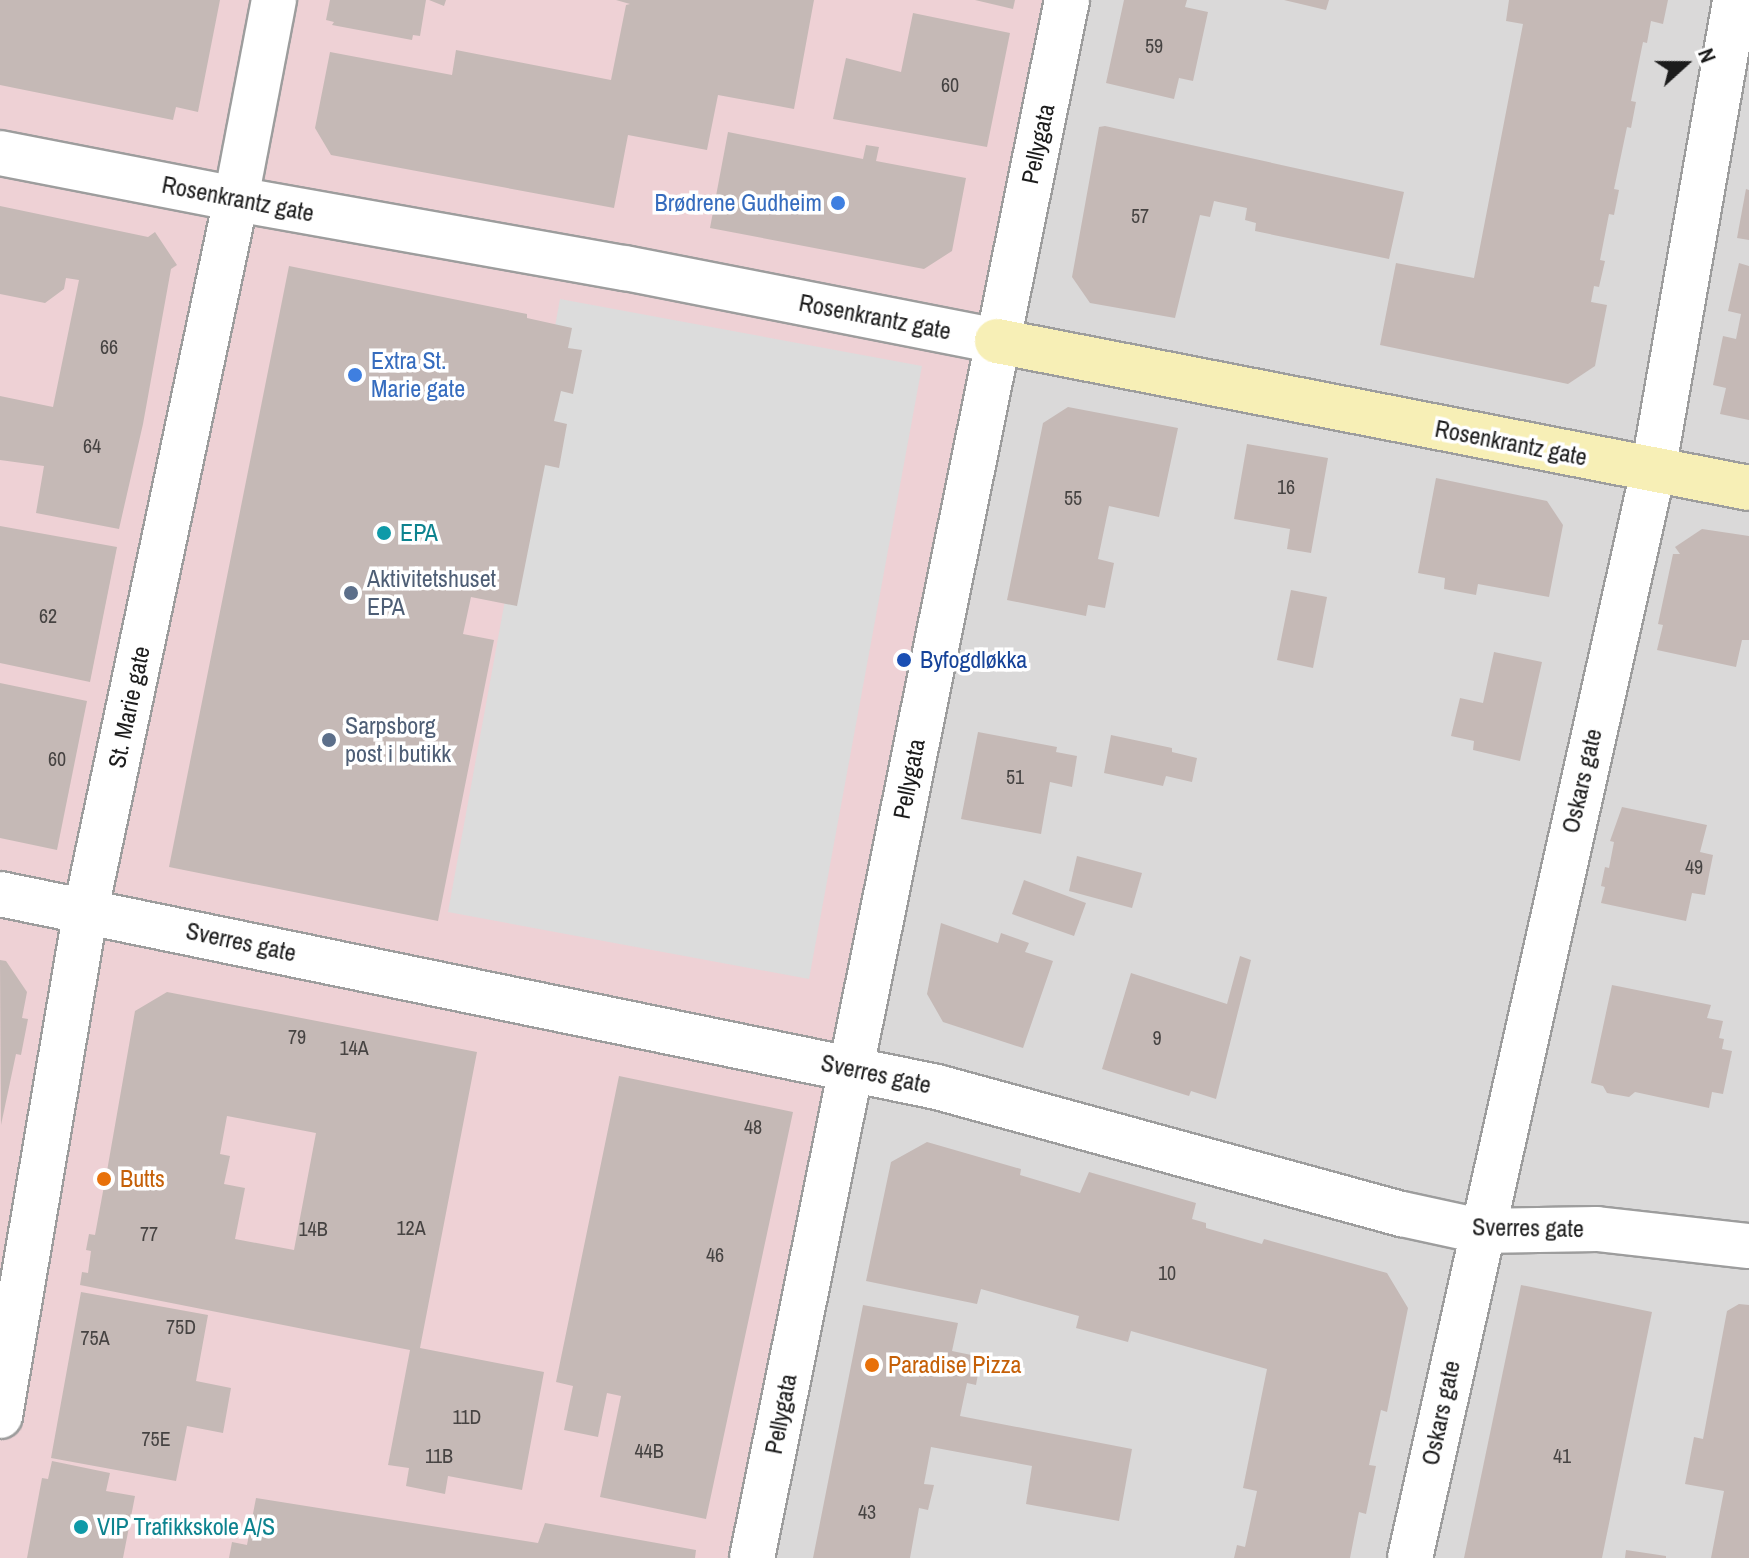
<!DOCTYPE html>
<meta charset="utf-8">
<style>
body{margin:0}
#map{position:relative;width:1749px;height:1558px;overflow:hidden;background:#ede8e2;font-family:"Archivo Narrow",sans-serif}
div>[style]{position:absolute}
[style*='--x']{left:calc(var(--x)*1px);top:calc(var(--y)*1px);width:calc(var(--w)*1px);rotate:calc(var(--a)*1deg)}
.residential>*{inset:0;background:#dad9d9}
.commercial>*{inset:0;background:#eed1d5}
.parking>*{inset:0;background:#dcdcdc}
.building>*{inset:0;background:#c5b9b6}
.roads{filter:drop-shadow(2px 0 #9d9d9d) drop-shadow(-2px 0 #9d9d9d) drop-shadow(0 2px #9d9d9d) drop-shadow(0 -2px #9d9d9d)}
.street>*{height:44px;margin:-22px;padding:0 22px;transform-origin:22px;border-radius:22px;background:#fff}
.secondary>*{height:44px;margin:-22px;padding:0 22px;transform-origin:22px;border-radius:22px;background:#f7efb6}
.dots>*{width:22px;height:22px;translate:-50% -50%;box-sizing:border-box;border:4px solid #fff;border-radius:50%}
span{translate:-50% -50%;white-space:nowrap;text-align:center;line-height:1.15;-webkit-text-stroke:7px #fff;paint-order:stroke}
.number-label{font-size:20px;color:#464342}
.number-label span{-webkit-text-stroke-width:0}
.street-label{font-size:24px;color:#1c1c1c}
.shop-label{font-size:24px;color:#366cbe}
.right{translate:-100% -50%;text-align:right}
.left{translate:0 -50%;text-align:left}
.culture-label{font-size:24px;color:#0d838f}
.service-label{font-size:24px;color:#4e5e75}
.transit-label{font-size:24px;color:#164399}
.food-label{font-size:24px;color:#c56008}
.north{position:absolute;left:1645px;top:24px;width:80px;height:80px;-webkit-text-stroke:6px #fff;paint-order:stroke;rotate:69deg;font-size:22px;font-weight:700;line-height:32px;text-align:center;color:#1c1c1c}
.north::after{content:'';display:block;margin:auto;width:28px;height:36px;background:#1c1c1c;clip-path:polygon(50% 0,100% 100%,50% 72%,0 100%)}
</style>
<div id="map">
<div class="residential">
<div style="clip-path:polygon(1067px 0,1749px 0,1749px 1558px,752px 1558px)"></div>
</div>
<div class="commercial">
<div style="clip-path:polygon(0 0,1067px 0,752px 1558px,0 1558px)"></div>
</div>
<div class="parking">
<div style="clip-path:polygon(560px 299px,922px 366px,809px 979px,448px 912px)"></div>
</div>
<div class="building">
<div style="clip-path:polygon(0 0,220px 0,198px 112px,176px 107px,173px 120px,0 85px)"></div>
<div style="clip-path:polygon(330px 0,426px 0,420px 36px,413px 35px,412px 40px,332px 25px,334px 22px,326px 20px)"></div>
<div style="clip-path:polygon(429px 0,446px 0,444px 6px)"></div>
<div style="clip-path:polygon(616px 0,814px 0,794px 109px,718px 95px,707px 150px,628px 135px,614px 208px,331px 155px,315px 128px,330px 52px,452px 75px,456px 50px,611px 80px,626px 5px,630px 4px)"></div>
<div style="clip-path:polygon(975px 0,1015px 0,1013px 9px)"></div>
<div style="clip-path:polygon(1124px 0,1187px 0,1185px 7px,1208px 12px,1193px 81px,1179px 78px,1174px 99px,1106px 83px)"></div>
<div style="clip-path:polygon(1284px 0,1329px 0,1326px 10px)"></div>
<div style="clip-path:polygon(1509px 0,1668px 0,1663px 24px,1651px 21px,1647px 43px,1643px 42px,1631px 101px,1636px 102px,1631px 128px,1627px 127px,1614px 189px,1619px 190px,1614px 215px,1609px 214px,1600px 260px,1605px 261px,1599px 287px,1594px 286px,1591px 302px,1607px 305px,1595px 366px,1568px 384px,1380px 345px,1396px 263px,1474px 278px,1523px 24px,1506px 21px)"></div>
<div style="clip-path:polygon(913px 13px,1010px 33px,987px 147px,833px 119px,846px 58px,901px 72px)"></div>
<div style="clip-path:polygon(1105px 126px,1404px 192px,1389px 259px,1255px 231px,1256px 223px,1245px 220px,1247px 208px,1214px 201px,1210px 217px,1200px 215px,1175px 318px,1090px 303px,1072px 277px,1099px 127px)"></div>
<div style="clip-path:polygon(728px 132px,863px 159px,866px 145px,879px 147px,876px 161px,966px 178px,952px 251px,924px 269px,710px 228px)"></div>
<div style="clip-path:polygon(1746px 189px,1749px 190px,1749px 240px,1737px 238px)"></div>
<div style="clip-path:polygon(0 206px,148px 237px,155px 232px,177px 265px,171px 269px,143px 424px,119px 529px,36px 513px,44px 466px,0 460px,0 396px,53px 407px,79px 280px,66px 278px,64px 289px,45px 303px,0 294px)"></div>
<div style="clip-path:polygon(1739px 263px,1749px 266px,1749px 420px,1720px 414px,1726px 388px,1713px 385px,1723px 336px,1736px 339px,1741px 314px,1728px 311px)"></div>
<div style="clip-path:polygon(289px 266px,527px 314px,527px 318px,572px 328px,568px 348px,582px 350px,573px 394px,561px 391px,554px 421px,567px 424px,559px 468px,545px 465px,517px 606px,471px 597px,463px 634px,494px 640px,438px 921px,169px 867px)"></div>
<div style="clip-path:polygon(1068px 407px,1178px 428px,1159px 517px,1109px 506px,1098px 559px,1114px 563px,1105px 608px,1088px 605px,1086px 616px,1007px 600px,1043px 423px)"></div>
<div style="clip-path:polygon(1247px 444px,1328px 458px,1311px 553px,1287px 549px,1290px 529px,1234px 519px)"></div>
<div style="clip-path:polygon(1436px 478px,1547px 501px,1563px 525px,1549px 597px,1478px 584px,1476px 595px,1444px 589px,1445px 578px,1418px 573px)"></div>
<div style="clip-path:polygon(0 526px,117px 547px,90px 682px,0 663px)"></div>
<div style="clip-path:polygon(1702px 529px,1749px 536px,1749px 640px,1742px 640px,1736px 667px,1657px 650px,1663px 625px,1658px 624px,1673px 554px,1680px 554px,1675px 547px)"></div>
<div style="clip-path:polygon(1291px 590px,1327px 597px,1313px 668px,1277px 660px)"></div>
<div style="clip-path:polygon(1494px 652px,1542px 662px,1520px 761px,1473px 750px,1474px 741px,1451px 736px,1460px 698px,1483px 703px)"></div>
<div style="clip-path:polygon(0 683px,87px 701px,57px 850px,0 838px)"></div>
<div style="clip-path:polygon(978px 732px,1057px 747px,1056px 752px,1077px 756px,1072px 787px,1050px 782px,1041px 834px,961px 819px)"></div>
<div style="clip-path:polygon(1111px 735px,1172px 748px,1172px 752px,1197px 758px,1192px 782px,1166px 776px,1163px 786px,1104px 773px)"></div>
<div style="clip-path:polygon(1622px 807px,1707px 825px,1700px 852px,1713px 855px,1705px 895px,1692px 893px,1686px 921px,1601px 903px,1605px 887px,1601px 886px,1605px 867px,1609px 868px,1614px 842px,1610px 841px)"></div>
<div style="clip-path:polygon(1077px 856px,1142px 873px,1132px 908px,1069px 891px)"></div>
<div style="clip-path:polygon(1024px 880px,1086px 903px,1074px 936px,1012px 914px)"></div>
<div style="clip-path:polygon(941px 923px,998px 943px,1001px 933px,1029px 943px,1025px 952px,1053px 961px,1023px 1048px,943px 1022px,927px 994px)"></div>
<div style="clip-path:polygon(1240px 956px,1251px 960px,1216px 1099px,1191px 1091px,1189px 1096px,1102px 1069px,1131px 973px,1227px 1004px)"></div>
<div style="clip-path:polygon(0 960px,6px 961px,27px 992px,22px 1018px,28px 1019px,21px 1055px,16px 1054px,1px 1125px)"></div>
<div style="clip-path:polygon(1612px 985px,1711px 1005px,1707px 1018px,1723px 1021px,1719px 1038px,1724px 1039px,1722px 1049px,1732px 1051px,1723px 1094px,1712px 1092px,1709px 1108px,1635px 1092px,1629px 1097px,1607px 1093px,1603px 1086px,1591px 1083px)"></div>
<div style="clip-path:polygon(evenodd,167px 992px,477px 1052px,420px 1348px,544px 1372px,522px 1490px,448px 1476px,445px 1494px,406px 1486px,409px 1468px,388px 1465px,410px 1350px,80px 1285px,82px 1272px,88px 1273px,91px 1251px,86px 1250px,89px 1234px,95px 1235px,104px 1186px,98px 1185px,101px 1169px,107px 1171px,135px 1011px,167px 992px,227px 1116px,316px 1133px,294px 1250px,235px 1239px,245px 1188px,224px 1184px,230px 1156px,220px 1154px,227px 1116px)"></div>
<div style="clip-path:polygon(619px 1076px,793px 1112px,706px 1519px,600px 1497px,621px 1396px,607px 1393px,598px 1437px,564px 1430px,573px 1386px,556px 1382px)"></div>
<div style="clip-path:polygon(927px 1142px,1021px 1169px,1020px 1175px,1080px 1193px,1089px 1172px,1196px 1203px,1192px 1219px,1206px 1223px,1206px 1228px,1262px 1244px,1264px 1239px,1387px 1273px,1408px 1308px,1387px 1412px,1381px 1410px,1369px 1465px,1376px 1466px,1366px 1514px,1359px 1512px,1350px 1558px,1234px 1558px,1237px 1545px,1245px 1547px,1257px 1491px,1243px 1488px,1267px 1369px,1131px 1331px,1128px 1342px,1076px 1328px,1079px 1316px,981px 1289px,977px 1304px,866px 1281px,891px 1162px)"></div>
<div style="clip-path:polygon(1521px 1285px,1652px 1312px,1602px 1558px,1464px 1558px)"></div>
<div style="clip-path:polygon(81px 1292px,208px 1315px,196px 1381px,231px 1388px,223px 1433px,187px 1426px,176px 1481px,51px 1458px)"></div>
<div style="clip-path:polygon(1739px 1304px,1749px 1305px,1749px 1558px,1711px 1558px,1724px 1491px,1685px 1484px,1694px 1437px,1703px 1439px,1727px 1311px)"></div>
<div style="clip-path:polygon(863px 1305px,958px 1323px,952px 1351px,981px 1357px,976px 1385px,967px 1383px,960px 1416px,1132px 1449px,1119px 1521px,1026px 1504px,1032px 1466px,931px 1447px,924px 1484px,934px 1485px,928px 1510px,919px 1508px,910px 1558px,813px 1558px)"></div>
<div style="clip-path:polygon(52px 1461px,110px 1473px,106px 1491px,135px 1496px,123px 1558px,27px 1558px,42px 1478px,48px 1479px)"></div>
<div style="clip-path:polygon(256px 1498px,538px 1543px,545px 1523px,696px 1550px,695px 1558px,229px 1558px,232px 1542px,247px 1545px)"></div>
<div style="clip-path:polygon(1626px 1550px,1666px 1556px,1666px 1558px,1625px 1558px)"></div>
</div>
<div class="roads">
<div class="street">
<div style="--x:0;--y:153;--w:240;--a:11"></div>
<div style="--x:236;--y:199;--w:395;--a:10.1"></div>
<div style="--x:625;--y:268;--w:379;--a:11.1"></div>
<div style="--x:0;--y:894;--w:957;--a:11.64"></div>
<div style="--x:937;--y:1087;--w:482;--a:15.3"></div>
<div style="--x:1402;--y:1214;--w:80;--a:12.3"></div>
<div style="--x:1480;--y:1231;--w:117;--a:-1"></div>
<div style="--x:1597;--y:1229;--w:153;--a:6.4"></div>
<div style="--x:0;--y:1416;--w:514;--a:-80.37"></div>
<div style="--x:86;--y:909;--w:726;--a:-78.07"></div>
<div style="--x:236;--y:199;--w:203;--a:-79.2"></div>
<div style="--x:752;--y:1558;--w:1590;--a:-78.57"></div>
<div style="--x:1410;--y:1558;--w:1114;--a:-77.4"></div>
<div style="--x:1653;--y:471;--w:478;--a:-80.1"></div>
</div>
<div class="secondary">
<div style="--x:997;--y:341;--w:766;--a:11.06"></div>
</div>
</div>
<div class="dots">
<div style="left:838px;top:203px;background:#3f7fe0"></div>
<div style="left:355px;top:375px;background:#3f7fe0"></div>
<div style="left:384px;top:533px;background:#0f9aa8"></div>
<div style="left:351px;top:593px;background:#5c6f8a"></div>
<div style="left:904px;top:660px;background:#1a4fb4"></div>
<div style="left:329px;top:740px;background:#5c6f8a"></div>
<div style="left:104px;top:1179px;background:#e8710a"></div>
<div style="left:872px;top:1365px;background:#e8710a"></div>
<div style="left:81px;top:1527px;background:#0f9aa8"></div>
</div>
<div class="number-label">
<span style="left:1154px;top:45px">59</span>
<span style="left:950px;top:84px">60</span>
<span style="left:1140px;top:215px">57</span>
<span style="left:109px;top:346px">66</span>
<span style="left:92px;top:445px">64</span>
<span style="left:1286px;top:486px">16</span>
<span style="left:1073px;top:497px">55</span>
<span style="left:48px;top:615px">62</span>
<span style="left:57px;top:758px">60</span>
<span style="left:1015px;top:776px">51</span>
<span style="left:1694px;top:866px">49</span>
<span style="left:297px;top:1036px">79</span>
<span style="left:1157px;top:1037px">9</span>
<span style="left:354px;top:1047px">14A</span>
<span style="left:753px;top:1126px">48</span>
<span style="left:411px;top:1227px">12A</span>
<span style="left:313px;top:1228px">14B</span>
<span style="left:149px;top:1233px">77</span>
<span style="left:715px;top:1254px">46</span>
<span style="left:1167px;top:1272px">10</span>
<span style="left:181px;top:1326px">75D</span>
<span style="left:95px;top:1337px">75A</span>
<span style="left:467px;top:1416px">11D</span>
<span style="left:156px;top:1438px">75E</span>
<span style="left:649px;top:1450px">44B</span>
<span style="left:439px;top:1455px">11B</span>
<span style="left:1562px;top:1455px">41</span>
<span style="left:867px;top:1511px">43</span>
</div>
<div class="street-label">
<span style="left:1038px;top:144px;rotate:-78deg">Pellygata</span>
<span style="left:238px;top:199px;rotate:11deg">Rosenkrantz gate</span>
<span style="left:875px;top:317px;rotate:11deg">Rosenkrantz gate</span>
<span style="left:1511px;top:443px;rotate:11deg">Rosenkrantz gate</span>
<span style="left:129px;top:707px;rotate:-78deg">St. Marie gate</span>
<span style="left:909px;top:779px;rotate:-79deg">Pellygata</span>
<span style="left:1582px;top:781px;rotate:-77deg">Oskars gate</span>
<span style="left:241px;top:942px;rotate:12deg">Sverres gate</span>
<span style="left:876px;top:1074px;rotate:12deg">Sverres gate</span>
<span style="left:1528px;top:1228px;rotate:1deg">Sverres gate</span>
<span style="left:1441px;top:1413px;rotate:-78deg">Oskars gate</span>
<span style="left:781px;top:1414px;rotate:-79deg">Pellygata</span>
</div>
<div class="shop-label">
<span class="right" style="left:822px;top:203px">Brødrene Gudheim</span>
<span class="left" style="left:371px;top:375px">Extra St.<br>Marie gate</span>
</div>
<div class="culture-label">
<span class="left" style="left:400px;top:533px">EPA</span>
<span class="left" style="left:97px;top:1527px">VIP Trafikkskole A/S</span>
</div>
<div class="service-label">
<span class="left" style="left:367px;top:593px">Aktivitetshuset<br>EPA</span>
<span class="left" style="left:345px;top:740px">Sarpsborg<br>post i butikk</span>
</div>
<div class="transit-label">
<span class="left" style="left:920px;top:660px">Byfogdløkka</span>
</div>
<div class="food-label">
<span class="left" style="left:120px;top:1179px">Butts</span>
<span class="left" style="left:888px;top:1365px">Paradise Pizza</span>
</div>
<div class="north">N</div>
</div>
